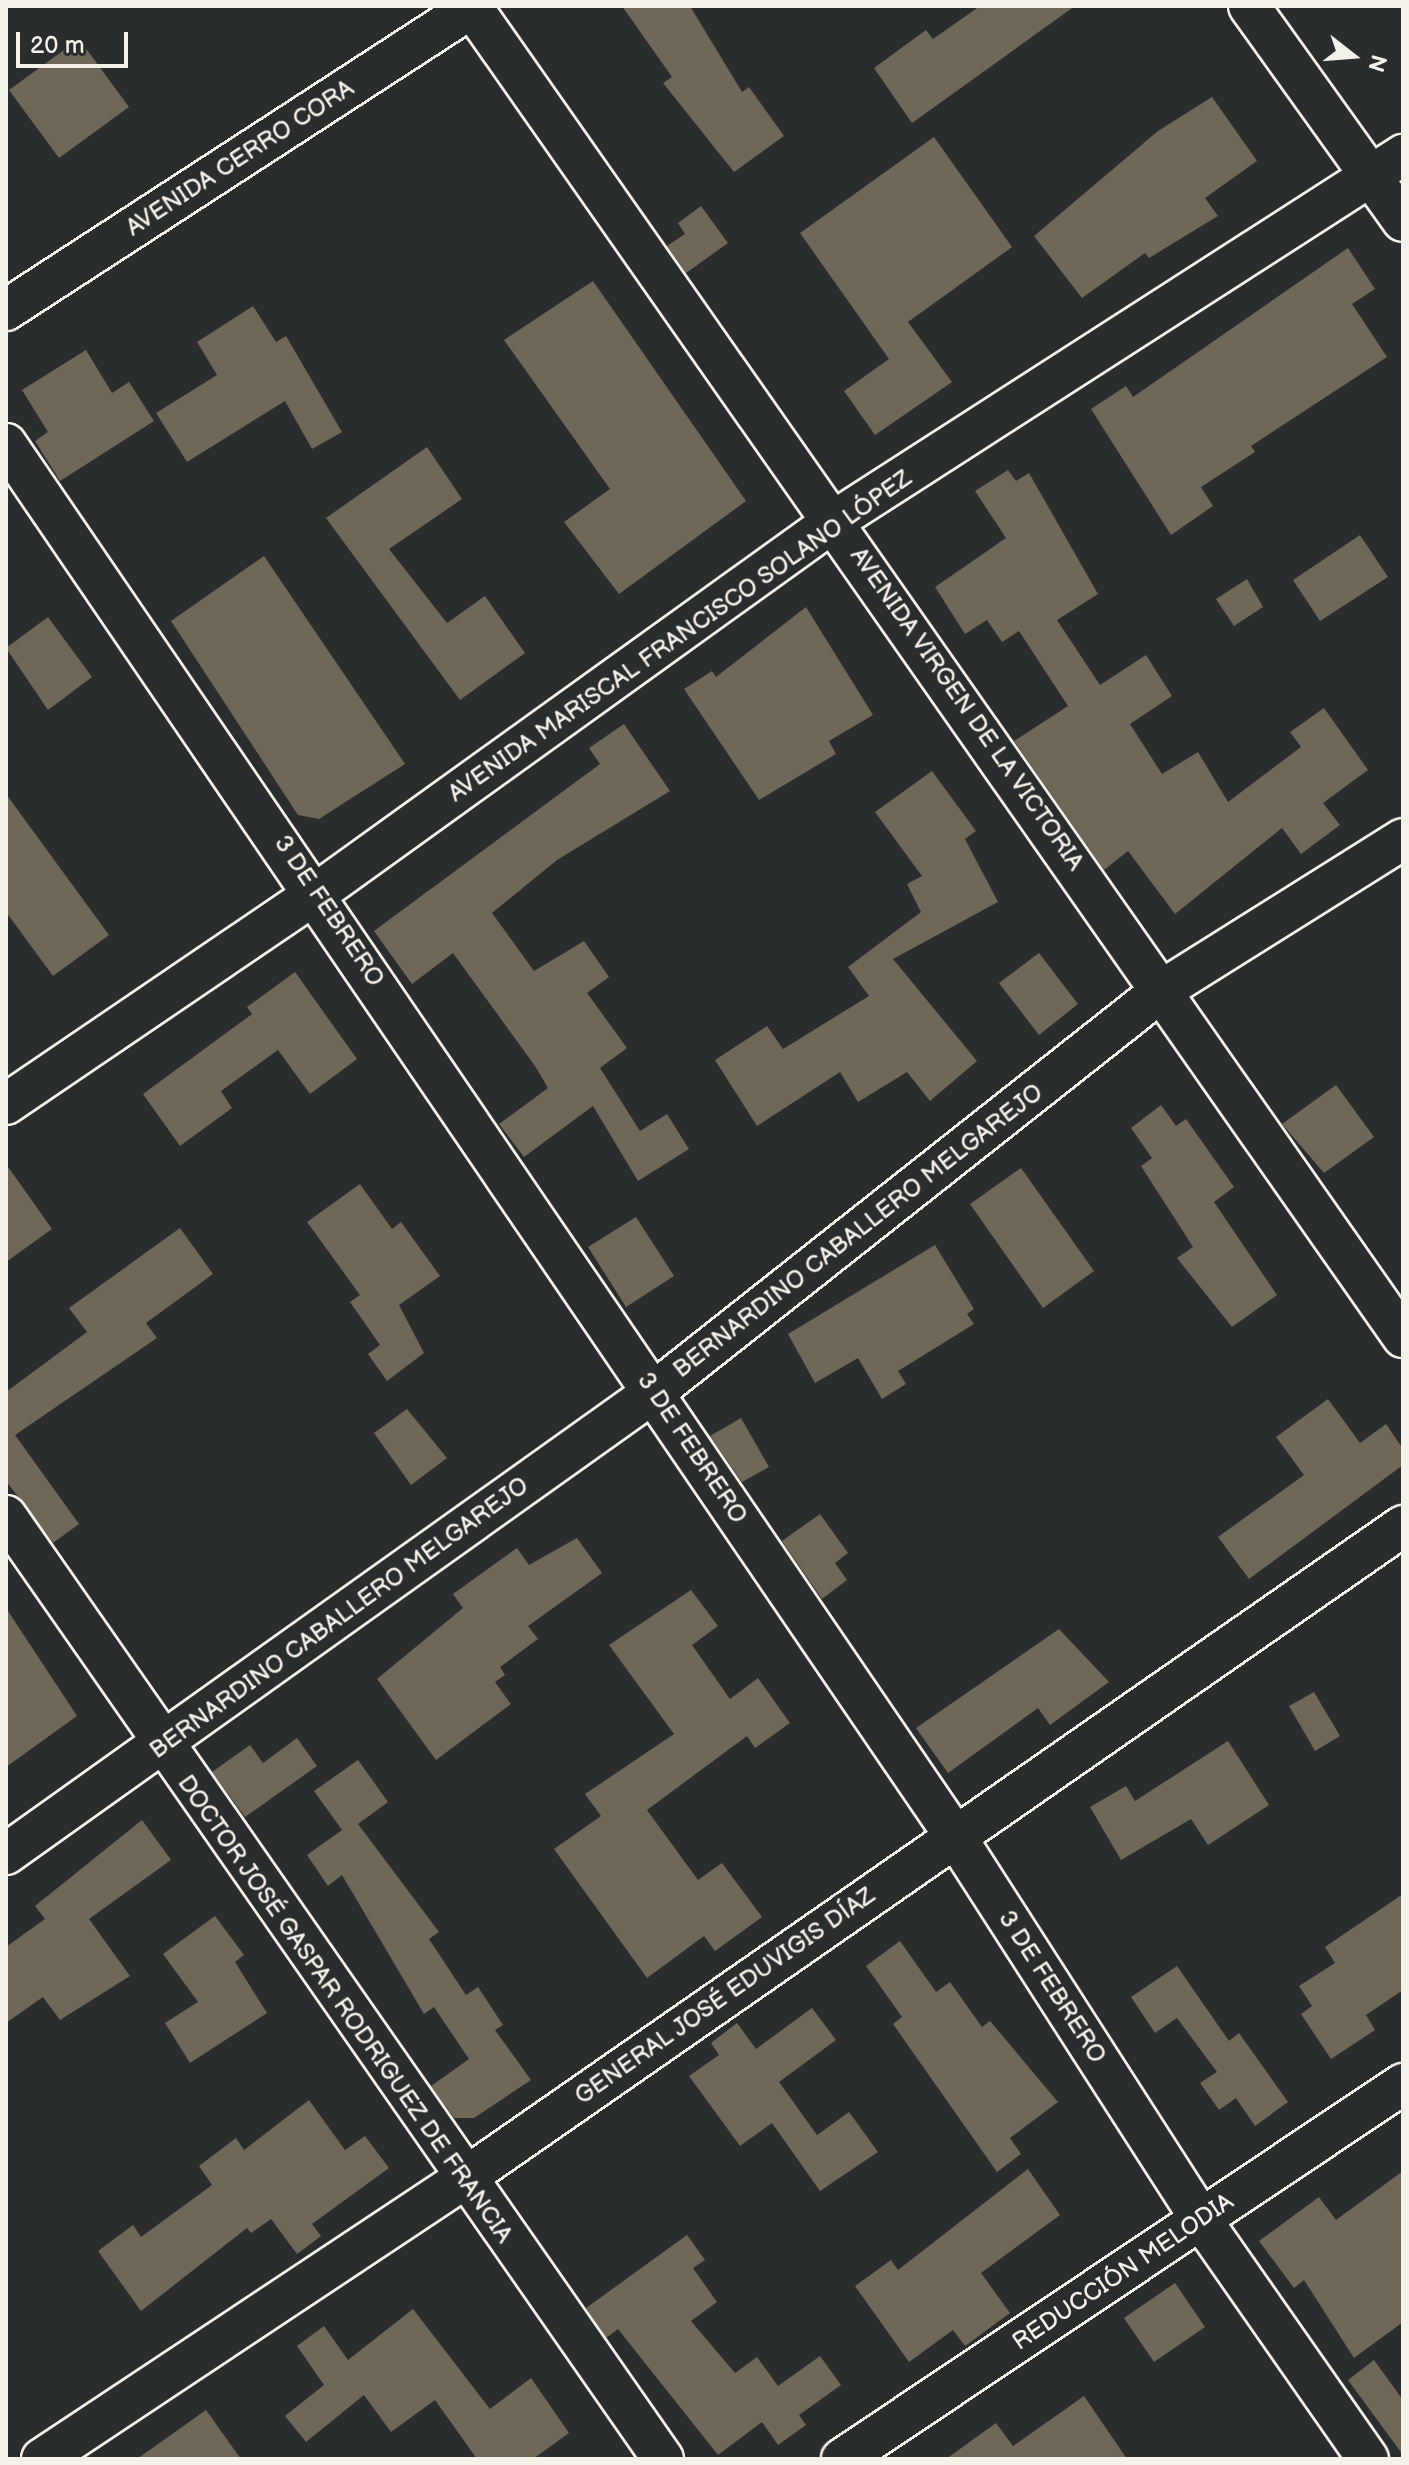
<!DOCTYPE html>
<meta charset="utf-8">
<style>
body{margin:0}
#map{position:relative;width:1409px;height:2465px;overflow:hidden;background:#2a2d2e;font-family:"Balsamiq Sans",sans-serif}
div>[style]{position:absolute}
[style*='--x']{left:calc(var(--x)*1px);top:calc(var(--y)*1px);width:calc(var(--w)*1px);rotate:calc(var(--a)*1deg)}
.building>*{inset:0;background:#6f6757}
.roads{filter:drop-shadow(2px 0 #f4f1e8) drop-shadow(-2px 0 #f4f1e8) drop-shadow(0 2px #f4f1e8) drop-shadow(0 -2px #f4f1e8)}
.street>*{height:40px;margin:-20px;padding:0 20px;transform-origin:20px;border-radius:20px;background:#2a2d2e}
span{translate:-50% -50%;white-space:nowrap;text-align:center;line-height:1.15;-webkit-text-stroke:8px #2a2d2e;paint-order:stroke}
.street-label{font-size:24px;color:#f4f1e8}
.frame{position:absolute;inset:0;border:8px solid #f4f1e8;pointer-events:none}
.north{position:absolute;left:1313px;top:16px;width:80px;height:80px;-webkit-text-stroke:6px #2a2d2e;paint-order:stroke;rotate:107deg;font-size:22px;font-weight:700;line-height:32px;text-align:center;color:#f4f1e8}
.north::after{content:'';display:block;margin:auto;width:28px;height:36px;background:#f4f1e8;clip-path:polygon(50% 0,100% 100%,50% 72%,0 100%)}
.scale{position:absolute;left:16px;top:32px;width:112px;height:36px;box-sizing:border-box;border:4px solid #f4f1e8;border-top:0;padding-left:10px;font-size:24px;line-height:28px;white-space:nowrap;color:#f4f1e8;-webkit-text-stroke:6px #2a2d2e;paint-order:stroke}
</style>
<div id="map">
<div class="building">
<div style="clip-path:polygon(622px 6px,690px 6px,742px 92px,749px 87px,784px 136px,734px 172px,663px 83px,672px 77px)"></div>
<div style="clip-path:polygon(980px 6px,1075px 6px,912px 123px,874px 68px,926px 30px,933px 39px)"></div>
<div style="clip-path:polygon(79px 39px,129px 107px,59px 158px,9px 90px)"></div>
<div style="clip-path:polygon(1212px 97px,1257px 161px,1205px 198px,1218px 216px,1149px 258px,1145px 253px,1082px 298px,1034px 236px,1158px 131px)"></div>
<div style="clip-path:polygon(934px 137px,1012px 247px,908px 322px,952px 382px,875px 435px,844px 391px,889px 359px,800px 233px)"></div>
<div style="clip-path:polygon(701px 206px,728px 243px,686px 273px,667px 246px,685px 234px,678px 223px)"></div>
<div style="clip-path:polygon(1348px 248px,1375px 289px,1352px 304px,1387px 357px,1251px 446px,1255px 452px,1201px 487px,1213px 506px,1171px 535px,1091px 409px,1126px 386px,1133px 397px)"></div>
<div style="clip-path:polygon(593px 281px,746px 501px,619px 594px,564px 522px,610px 489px,504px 340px)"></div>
<div style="clip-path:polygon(253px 306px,276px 342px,286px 336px,342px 432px,312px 449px,285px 401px,187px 462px,156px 413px,217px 375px,197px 342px)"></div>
<div style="clip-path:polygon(86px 350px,112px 393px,129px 382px,154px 421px,60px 481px,35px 441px,48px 432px,22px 390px)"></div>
<div style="clip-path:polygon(427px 447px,462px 499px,389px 549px,447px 623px,485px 596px,525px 653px,460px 700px,326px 518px)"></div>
<div style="clip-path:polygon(1008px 470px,1016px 481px,1029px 473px,1098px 594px,1057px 620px,1100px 685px,1146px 655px,1172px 696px,1130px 724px,1162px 774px,1198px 752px,1228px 802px,1301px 747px,1290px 732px,1324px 708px,1368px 770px,1323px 803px,1340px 825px,1301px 854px,1282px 828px,1175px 914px,1128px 851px,1104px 870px,1014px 741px,1068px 706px,1019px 631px,1002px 642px,987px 620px,965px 634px,935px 587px,1006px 538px,975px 491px)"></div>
<div style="clip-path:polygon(1360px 535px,1388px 577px,1320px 621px,1293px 580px)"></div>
<div style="clip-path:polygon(264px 556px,405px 764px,319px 819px,298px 815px,171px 621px)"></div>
<div style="clip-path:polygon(1247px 579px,1263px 607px,1234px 626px,1216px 599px)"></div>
<div style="clip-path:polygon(806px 607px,873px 715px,829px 741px,836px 754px,759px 800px,684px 689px,712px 671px,716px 677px)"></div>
<div style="clip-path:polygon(48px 617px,92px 677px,48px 710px,6px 648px)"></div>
<div style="clip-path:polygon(624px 724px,670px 791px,557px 860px,492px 913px,534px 971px,584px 941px,609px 977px,587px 993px,627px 1048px,600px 1068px,640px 1131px,667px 1114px,689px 1149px,638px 1181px,593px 1106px,524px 1157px,499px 1124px,548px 1088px,535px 1066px,453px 953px,412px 984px,374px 931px,600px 764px,589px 748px)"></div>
<div style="clip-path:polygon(932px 771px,976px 831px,965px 839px,998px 902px,893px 959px,977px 1061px,930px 1101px,907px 1072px,858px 1102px,840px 1072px,757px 1126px,715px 1060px,767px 1026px,783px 1049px,869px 996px,848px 967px,921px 912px,907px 884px,922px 876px,875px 812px)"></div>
<div style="clip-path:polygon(6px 794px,109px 935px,53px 976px,6px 912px)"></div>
<div style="clip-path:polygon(1039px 953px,1078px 1004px,1039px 1035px,999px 983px)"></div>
<div style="clip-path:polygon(295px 972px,357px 1059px,310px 1094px,278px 1050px,221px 1091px,232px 1108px,180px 1146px,143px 1094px,252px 1014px,247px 1007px)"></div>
<div style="clip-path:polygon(1336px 1085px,1374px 1137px,1324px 1173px,1282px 1124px)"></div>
<div style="clip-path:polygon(1161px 1105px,1176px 1126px,1186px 1119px,1234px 1187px,1214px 1202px,1277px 1295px,1232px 1327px,1177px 1258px,1193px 1247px,1141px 1166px,1152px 1158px,1131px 1128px)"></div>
<div style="clip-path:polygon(6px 1164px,52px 1229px,6px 1262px)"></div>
<div style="clip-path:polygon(1021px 1168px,1094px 1271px,1043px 1308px,970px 1204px)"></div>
<div style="clip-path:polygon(360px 1184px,392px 1229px,401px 1222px,440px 1276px,399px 1305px,424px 1353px,387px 1381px,368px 1354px,380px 1345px,350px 1302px,360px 1295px,307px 1222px)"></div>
<div style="clip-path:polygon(636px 1217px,674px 1276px,626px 1307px,588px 1247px)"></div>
<div style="clip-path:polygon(180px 1228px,213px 1274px,146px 1323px,157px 1338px,15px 1435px,79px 1524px,53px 1543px,6px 1481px,6px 1392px,87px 1332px,69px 1308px)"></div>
<div style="clip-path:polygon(935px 1245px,974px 1309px,967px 1314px,974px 1324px,898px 1371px,906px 1384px,882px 1399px,858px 1358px,815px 1383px,788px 1334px)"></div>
<div style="clip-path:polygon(1328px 1399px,1360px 1443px,1386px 1424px,1403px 1449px,1403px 1465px,1249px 1579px,1218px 1537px,1304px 1475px,1276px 1437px)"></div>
<div style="clip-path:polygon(407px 1409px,447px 1458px,411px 1485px,374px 1433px)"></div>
<div style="clip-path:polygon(741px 1418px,769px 1467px,742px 1482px,710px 1436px)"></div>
<div style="clip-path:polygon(820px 1514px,848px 1553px,835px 1563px,847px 1580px,822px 1599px,782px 1541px)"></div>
<div style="clip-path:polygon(577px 1538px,602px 1573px,528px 1626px,538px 1639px,500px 1667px,505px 1675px,495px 1682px,511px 1704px,436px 1760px,377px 1679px,463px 1608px,453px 1594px,517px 1548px,529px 1565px)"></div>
<div style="clip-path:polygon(691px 1590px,718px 1626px,692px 1645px,730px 1699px,758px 1678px,790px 1723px,755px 1748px,747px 1736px,647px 1810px,698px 1880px,722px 1863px,762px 1917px,715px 1951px,704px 1936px,647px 1978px,554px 1849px,601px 1816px,585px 1794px,674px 1734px,609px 1645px)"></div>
<div style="clip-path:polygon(6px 1608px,77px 1716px,6px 1767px)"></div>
<div style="clip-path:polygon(1059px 1629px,1109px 1682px,1050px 1725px,1038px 1708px,948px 1773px,916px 1728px)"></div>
<div style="clip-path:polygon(1314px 1692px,1340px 1736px,1315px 1751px,1289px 1706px)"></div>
<div style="clip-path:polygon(297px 1738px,317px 1766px,245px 1817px,212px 1772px,250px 1745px,263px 1763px)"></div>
<div style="clip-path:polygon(1228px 1741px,1269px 1805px,1208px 1845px,1191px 1819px,1121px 1860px,1090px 1807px,1126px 1786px,1135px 1801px)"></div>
<div style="clip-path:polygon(358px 1760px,388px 1802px,358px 1824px,439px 1932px,429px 1939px,466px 1995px,478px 1987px,503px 2025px,495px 2030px,531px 2080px,474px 2118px,454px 2118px,431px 2086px,469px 2059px,434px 2007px,424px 2014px,342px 1875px,328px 1886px,307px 1855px,342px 1830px,314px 1791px)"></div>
<div style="clip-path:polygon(142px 1820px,171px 1860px,89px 1919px,130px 1976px,60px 2020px,43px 1997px,6px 2023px,6px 1947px,45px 1919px,35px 1906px)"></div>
<div style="clip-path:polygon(1403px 1894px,1403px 1990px,1366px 2015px,1375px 2030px,1331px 2059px,1301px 2014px,1312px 2006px,1299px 1986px,1335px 1963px,1325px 1947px)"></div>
<div style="clip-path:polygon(215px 1916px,244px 1955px,235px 1962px,267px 2013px,190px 2063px,165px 2023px,198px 2002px,163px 1954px)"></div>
<div style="clip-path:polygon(900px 1941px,936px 1992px,950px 1982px,982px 2027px,990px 2021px,1058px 2102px,1010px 2138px,1021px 2154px,997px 2172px,893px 2024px,902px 2017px,866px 1966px)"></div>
<div style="clip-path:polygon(1177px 1966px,1229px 2041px,1239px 2033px,1288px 2102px,1255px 2126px,1236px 2098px,1219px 2110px,1200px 2083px,1217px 2072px,1177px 2018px,1155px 2033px,1131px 1997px)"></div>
<div style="clip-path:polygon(812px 2008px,836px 2040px,779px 2082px,817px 2135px,849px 2112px,878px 2152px,820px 2191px,772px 2123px,740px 2146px,689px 2076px,719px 2055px,711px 2043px,737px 2023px,756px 2049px)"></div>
<div style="clip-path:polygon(309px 2100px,345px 2150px,365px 2136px,389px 2168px,312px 2224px,321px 2236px,297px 2254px,271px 2219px,251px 2233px,247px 2228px,141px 2311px,98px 2251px,133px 2225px,141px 2237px,212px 2185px,199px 2166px,236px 2138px,244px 2150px)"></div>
<div style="clip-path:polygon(1028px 2169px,1060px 2215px,981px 2273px,1010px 2313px,965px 2346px,953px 2330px,909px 2362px,855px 2286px,891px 2260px,898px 2270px)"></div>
<div style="clip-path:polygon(1403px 2171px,1403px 2322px,1354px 2358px,1304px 2280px,1294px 2288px,1259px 2241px,1319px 2197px,1336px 2220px)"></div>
<div style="clip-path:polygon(687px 2235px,705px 2260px,693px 2268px,717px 2302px,691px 2321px,735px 2373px,757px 2357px,778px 2386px,820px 2356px,841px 2385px,799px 2415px,806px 2425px,778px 2445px,762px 2422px,718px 2455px,618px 2329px,606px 2338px,586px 2308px)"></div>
<div style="clip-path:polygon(1175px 2283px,1205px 2327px,1154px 2362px,1124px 2318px)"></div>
<div style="clip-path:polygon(413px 2309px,490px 2409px,531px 2378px,569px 2433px,533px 2459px,477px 2459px,435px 2400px,391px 2432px,364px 2395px,306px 2442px,285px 2416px,324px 2385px,297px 2346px,324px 2326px,348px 2360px)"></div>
<div style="clip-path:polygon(1374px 2360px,1403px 2400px,1403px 2455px,1348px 2380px)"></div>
<div style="clip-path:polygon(1084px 2396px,1127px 2459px,946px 2459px,996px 2423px,1013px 2446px)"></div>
<div style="clip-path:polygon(206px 2410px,241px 2459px,137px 2459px)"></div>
</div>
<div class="roads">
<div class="street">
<div style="--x:471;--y:6;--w:1625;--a:55"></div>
<div style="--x:1249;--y:6;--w:264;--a:54.4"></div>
<div style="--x:6;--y:310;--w:558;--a:-33.01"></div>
<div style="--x:6;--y:444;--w:1685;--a:55.72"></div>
<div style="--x:955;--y:1836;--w:457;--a:57.3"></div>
<div style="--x:1202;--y:2221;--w:290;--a:55.1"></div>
<div style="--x:6;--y:1104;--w:376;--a:-34.2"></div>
<div style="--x:317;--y:893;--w:637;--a:-35.74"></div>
<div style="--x:834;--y:521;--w:677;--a:-32.75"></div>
<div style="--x:6;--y:1516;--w:1149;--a:55.13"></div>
<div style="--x:6;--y:1854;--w:796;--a:-35.49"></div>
<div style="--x:654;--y:1392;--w:650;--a:-38.32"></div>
<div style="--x:1164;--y:989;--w:282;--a:-32.1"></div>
<div style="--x:42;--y:2459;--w:504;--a:-33.6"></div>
<div style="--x:462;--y:2180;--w:1146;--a:-34.8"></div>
<div style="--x:842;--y:2459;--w:675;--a:-33.76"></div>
</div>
</div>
<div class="street-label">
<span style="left:240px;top:158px;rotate:-33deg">AVENIDA CERRO CORA</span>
<span style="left:680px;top:636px;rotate:-35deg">AVENIDA MARISCAL FRANCISCO SOLANO LÓPEZ</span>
<span style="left:967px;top:709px;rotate:55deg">AVENIDA VIRGEN DE LA VICTORIA</span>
<span style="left:329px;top:911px;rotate:56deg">3 DE FEBRERO</span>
<span style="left:858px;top:1231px;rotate:-38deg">BERNARDINO CABALLERO MELGAREJO</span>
<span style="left:692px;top:1448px;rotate:56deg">3 DE FEBRERO</span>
<span style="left:339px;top:1618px;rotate:-36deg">BERNARDINO CABALLERO MELGAREJO</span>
<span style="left:1052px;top:1987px;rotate:57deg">3 DE FEBRERO</span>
<span style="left:725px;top:1996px;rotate:-35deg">GENERAL JOSÉ EDUVIGIS DÍAZ</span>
<span style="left:345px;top:2009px;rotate:55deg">DOCTOR JOSÉ GASPAR RODRIGUEZ DE FRANCIA</span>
<span style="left:1123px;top:2272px;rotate:-34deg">REDUCCIÓN MELODIA</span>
</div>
<div class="frame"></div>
<div class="north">N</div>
<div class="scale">20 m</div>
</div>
